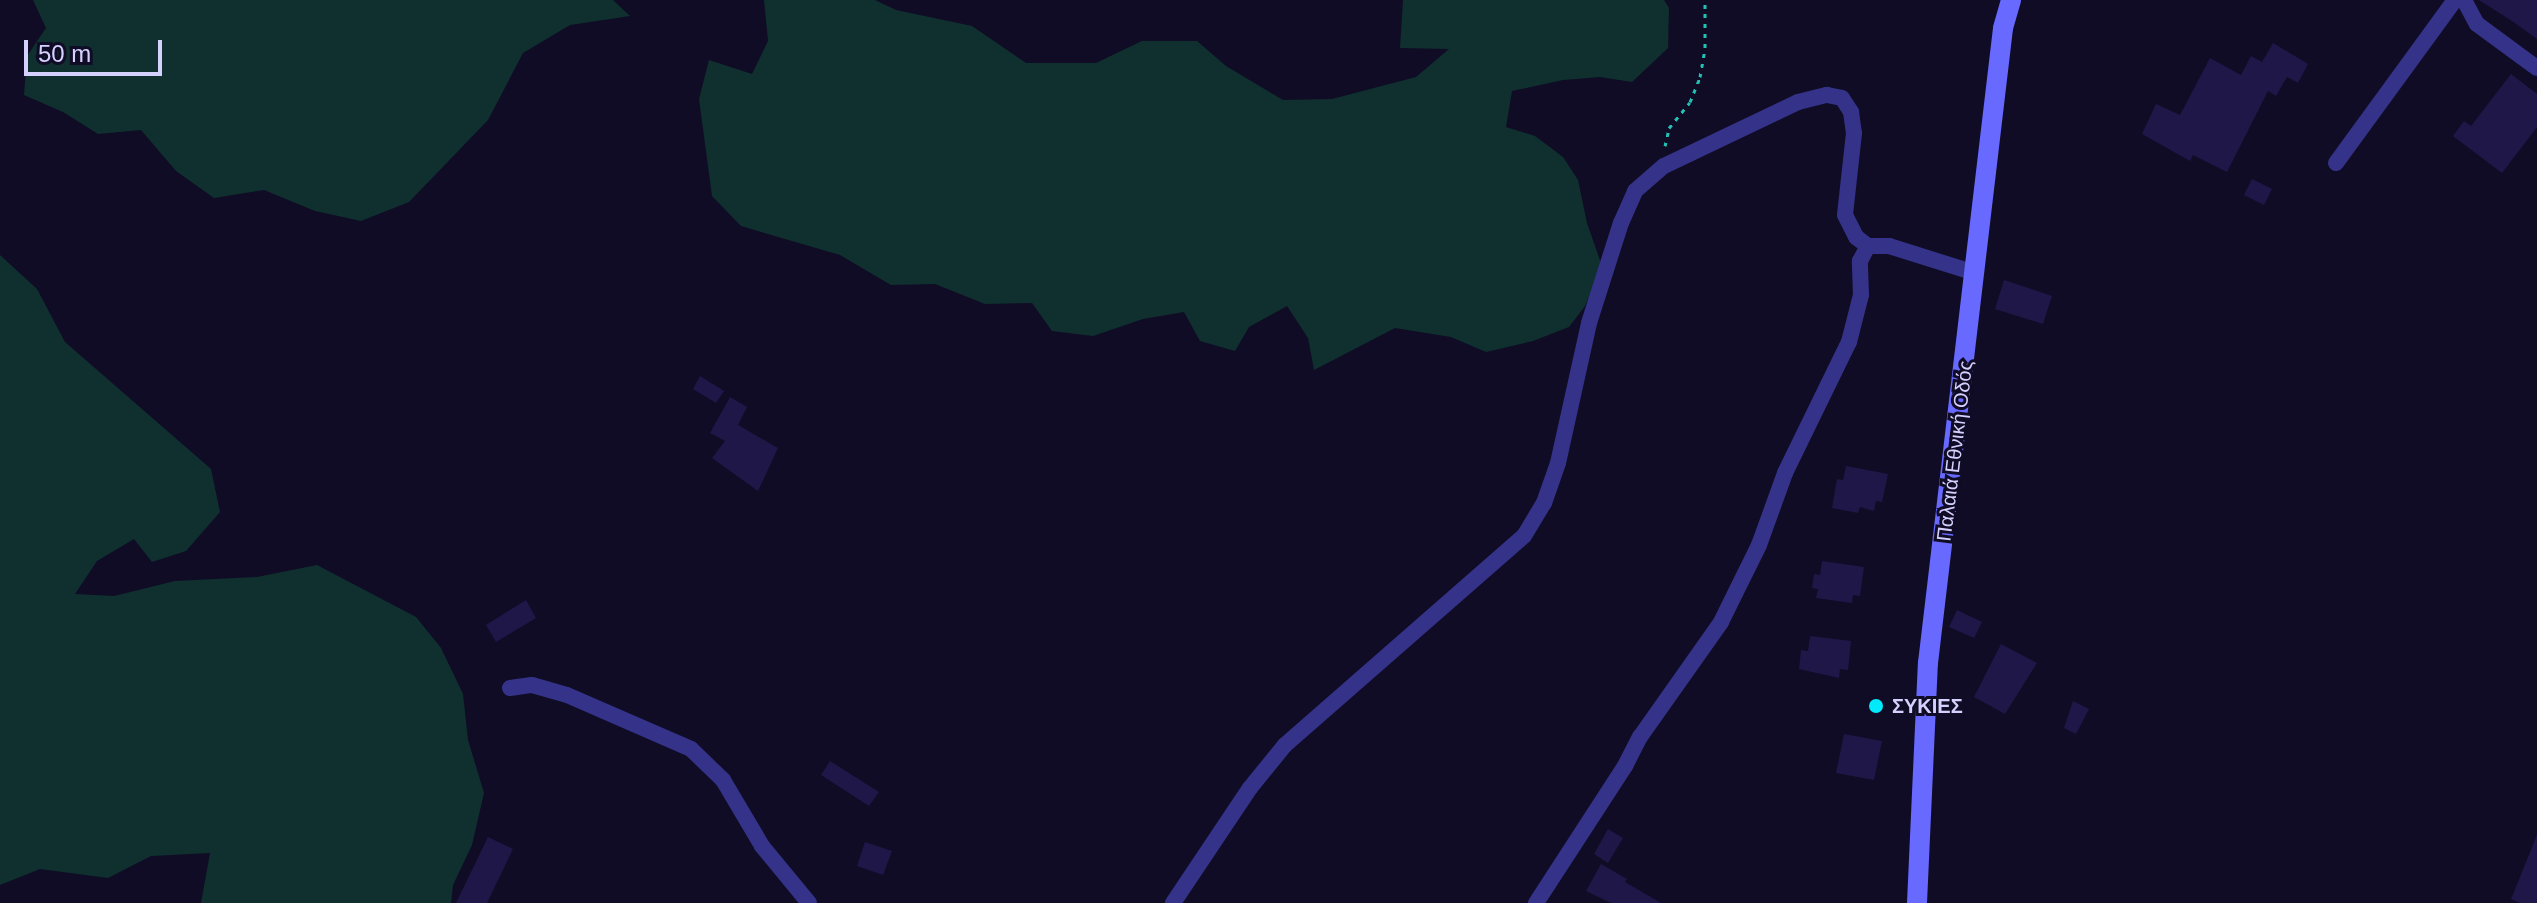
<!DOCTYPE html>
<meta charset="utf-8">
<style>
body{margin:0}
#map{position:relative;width:2537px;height:903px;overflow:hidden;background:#100c26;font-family:Helvetica,sans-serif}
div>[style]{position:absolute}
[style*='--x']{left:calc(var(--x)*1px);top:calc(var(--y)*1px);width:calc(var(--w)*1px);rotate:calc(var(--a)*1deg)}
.green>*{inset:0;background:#0f302e}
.building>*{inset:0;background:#1f1748}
.path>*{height:3px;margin-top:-1.5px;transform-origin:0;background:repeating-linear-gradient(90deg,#23c1b3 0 4px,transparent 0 10px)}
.street>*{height:16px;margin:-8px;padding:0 8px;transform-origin:8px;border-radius:8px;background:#343389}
.secondary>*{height:20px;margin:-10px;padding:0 10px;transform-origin:10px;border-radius:10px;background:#6869ff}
.dots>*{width:22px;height:22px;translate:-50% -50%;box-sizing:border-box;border:4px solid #100c26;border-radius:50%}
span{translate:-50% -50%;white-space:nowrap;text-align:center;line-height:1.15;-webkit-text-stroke:6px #100c26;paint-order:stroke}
.street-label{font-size:20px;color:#d5d1ff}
.poi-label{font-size:20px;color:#d5d1ff;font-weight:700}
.left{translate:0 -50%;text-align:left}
.scale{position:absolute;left:24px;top:40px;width:138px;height:36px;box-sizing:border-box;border:4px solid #d5d1ff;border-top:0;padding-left:10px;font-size:24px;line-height:28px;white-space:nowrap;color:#d5d1ff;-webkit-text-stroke:6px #100c26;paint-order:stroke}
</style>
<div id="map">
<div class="green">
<div style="clip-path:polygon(33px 0,613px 0,630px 16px,570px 25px,523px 53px,488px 120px,409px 202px,361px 221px,315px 211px,264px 190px,214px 198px,176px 171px,141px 130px,98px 134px,63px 112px,24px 95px,27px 56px,46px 28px)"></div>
<div style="clip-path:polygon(764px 0,875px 0,896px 10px,972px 26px,1026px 63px,1096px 63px,1142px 41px,1197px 41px,1226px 66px,1283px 100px,1332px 99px,1416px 77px,1449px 49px,1400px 48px,1403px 0,1664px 0,1669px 8px,1668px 48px,1632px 82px,1600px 77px,1563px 80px,1512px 91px,1506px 127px,1535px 136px,1563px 157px,1578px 180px,1587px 223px,1602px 266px,1585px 306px,1569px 327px,1533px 341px,1486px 352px,1451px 337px,1395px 328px,1314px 370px,1308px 338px,1287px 306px,1249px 327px,1235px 351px,1200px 341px,1184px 312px,1143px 319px,1093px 336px,1052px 331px,1032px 303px,985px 304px,935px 284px,891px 285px,840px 255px,741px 226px,712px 196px,699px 99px,709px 60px,752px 74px,768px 41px)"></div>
<div style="clip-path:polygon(0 255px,37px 289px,65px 342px,211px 469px,220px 512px,186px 551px,152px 562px,134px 539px,97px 561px,75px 594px,114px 596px,175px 581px,257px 577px,317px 565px,416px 617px,441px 648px,463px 694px,468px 740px,484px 793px,472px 845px,453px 885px,451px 903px,201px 903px,210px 853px,151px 856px,108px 878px,40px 869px,0 885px)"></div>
</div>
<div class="building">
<div style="clip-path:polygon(2479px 0,2537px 0,2537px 39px,2512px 21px)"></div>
<div style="clip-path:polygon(2273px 43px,2308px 64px,2298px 83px,2287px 77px,2276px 96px,2268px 91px,2227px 172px,2193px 155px,2190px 161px,2142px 134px,2156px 104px,2180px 115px,2210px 58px,2241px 75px,2251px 56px,2262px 62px)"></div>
<div style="clip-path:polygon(2511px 74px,2537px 94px,2537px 127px,2502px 173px,2453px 136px,2464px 121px,2471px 126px)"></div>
<div style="clip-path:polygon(2252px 179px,2272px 189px,2264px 205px,2244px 195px)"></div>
<div style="clip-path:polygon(2004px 280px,2052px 296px,2043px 324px,1995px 309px)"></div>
<div style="clip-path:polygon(700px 376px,724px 391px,716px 403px,693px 389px)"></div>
<div style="clip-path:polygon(730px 397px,747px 407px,738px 425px,778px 448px,758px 491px,712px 458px,725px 441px,710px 433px)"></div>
<div style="clip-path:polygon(1846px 466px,1888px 474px,1882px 502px,1876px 501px,1874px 511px,1860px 507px,1858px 513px,1832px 508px,1837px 479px,1843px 480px)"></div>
<div style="clip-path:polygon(1822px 561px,1864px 567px,1860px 596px,1853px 595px,1852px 603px,1816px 598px,1818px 589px,1812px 588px,1814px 574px,1820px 575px)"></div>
<div style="clip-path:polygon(526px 600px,536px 618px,496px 642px,486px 625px)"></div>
<div style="clip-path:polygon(1957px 610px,1982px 622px,1974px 638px,1949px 627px)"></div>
<div style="clip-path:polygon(1810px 636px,1851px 641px,1848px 670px,1840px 669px,1839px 678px,1799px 669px,1801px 650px,1808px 651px)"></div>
<div style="clip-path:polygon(2001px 644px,2037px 663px,2005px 714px,1974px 697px)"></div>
<div style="clip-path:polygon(2073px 701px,2089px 709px,2076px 734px,2064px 728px)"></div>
<div style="clip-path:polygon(1844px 734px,1882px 741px,1874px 780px,1836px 773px)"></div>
<div style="clip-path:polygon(830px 761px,879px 792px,869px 806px,821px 775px)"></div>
<div style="clip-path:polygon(1608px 829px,1623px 838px,1608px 863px,1594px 854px)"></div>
<div style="clip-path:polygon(2537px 835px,2537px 903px,2520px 903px,2511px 899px)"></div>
<div style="clip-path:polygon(488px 837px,513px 849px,487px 903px,456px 903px)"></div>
<div style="clip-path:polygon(865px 842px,892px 851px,883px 875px,857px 866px)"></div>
<div style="clip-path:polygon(1601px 864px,1627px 879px,1625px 882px,1661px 903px,1611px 903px,1586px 891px)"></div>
</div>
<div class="path">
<div style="--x:1665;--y:146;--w:18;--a:-77"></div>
<div style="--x:1669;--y:128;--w:33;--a:-51"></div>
<div style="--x:1690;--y:102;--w:27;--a:-68"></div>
<div style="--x:1700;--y:77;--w:29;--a:-80"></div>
<div style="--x:1705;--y:48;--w:48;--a:-90"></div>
</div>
<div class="street">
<div style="--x:2464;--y:0;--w:27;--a:62"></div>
<div style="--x:2477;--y:24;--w:74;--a:36.3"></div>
<div style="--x:2336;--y:163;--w:202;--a:-53.9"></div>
<div style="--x:510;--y:688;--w:22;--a:-8"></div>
<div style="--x:532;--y:685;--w:36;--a:16"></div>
<div style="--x:567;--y:695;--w:135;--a:23.5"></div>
<div style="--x:691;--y:749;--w:45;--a:44.1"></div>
<div style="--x:723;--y:780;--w:77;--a:59.4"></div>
<div style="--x:762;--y:846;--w:74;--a:50.5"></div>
<div style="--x:1173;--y:903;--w:138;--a:-56.2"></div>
<div style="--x:1250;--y:788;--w:55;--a:-50.9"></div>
<div style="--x:1285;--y:745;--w:317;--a:-41.2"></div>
<div style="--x:1524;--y:536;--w:39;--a:-59"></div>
<div style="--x:1544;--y:503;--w:42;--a:-70.7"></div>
<div style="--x:1558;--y:463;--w:143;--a:-77.5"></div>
<div style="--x:1589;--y:323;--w:105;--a:-72.3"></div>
<div style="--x:1621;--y:223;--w:35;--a:-66"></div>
<div style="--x:1635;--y:191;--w:38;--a:-41"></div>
<div style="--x:1664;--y:166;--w:148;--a:-25.5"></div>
<div style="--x:1798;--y:102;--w:30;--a:-14"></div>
<div style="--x:1827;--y:95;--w:15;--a:11"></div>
<div style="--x:1842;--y:98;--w:17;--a:57"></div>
<div style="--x:1851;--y:112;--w:21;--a:82"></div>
<div style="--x:1854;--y:133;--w:82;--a:96.3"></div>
<div style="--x:1845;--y:215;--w:25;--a:63"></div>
<div style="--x:1856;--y:237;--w:15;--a:37"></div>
<div style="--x:1868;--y:246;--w:21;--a:0"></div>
<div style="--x:1889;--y:246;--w:90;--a:17.4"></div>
<div style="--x:1536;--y:903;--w:163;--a:-57"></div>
<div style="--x:1625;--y:766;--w:33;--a:-63"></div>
<div style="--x:1640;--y:737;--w:141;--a:-54.8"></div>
<div style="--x:1721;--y:622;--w:86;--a:-63.7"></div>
<div style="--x:1759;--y:545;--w:77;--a:-70.1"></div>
<div style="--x:1785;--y:473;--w:146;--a:-64"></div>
<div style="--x:1849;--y:342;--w:49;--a:-75.7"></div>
<div style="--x:1861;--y:295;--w:34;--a:-92"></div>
<div style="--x:1860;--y:261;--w:17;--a:-62"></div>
</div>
<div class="secondary">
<div style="--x:1917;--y:903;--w:240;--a:-87.4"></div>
<div style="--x:1928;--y:663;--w:639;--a:-83.26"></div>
<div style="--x:2003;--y:28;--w:29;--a:-74"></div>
</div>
<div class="dots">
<div style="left:1876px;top:706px;background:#00eafc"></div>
</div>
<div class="street-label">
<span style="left:1955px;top:451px;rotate:-83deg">Παλαιά Εθνική Οδός</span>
</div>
<div class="poi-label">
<span class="left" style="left:1892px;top:706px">ΣΥΚΙΕΣ</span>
</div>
<div class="scale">50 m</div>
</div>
